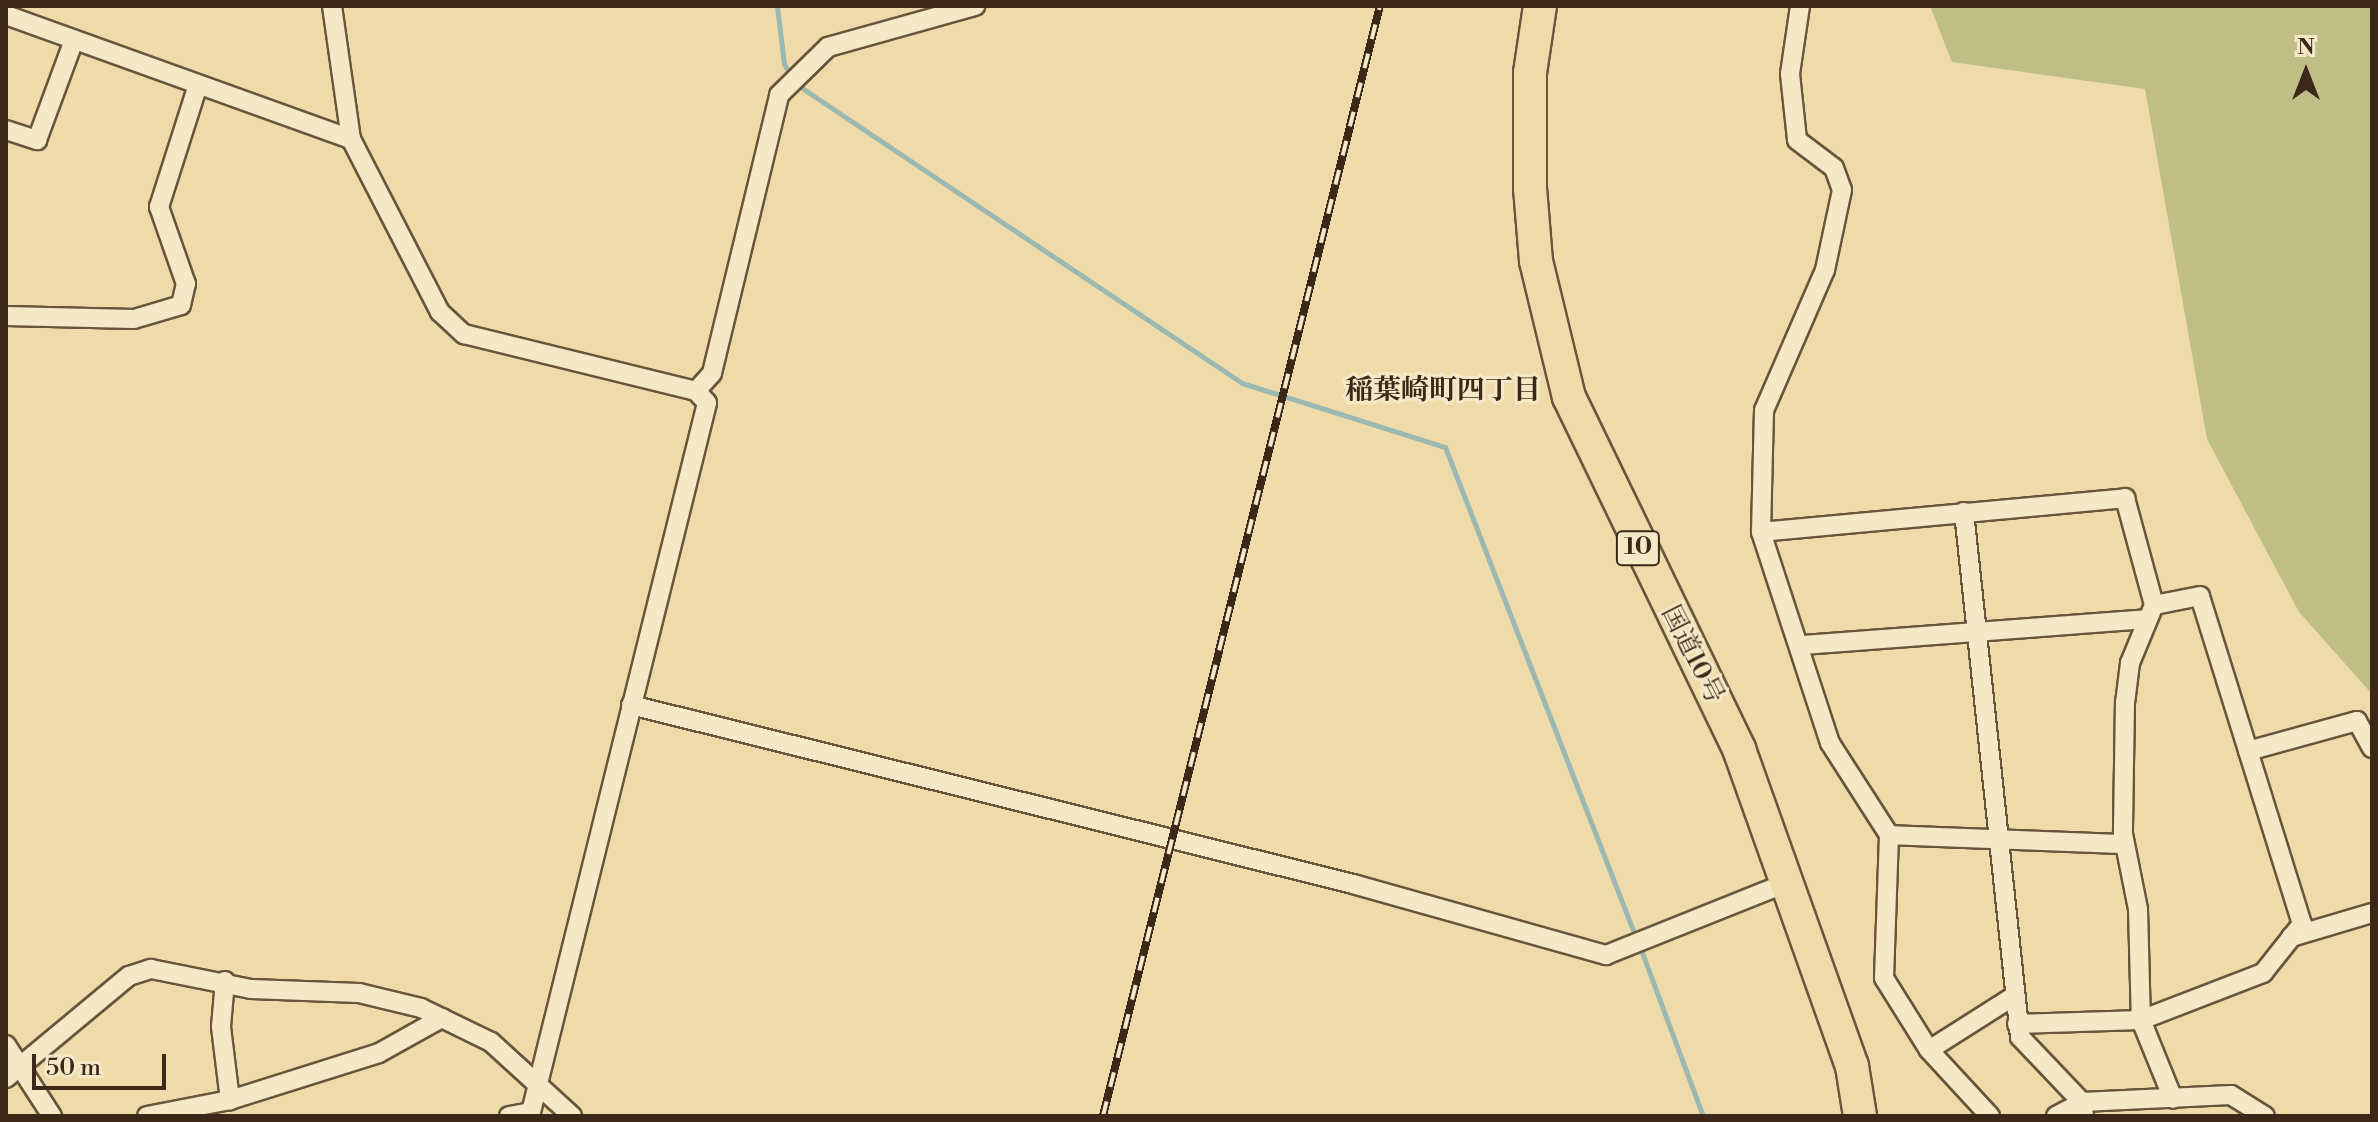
<!DOCTYPE html>
<meta charset="utf-8">
<style>
body{margin:0}
#map{position:relative;width:2378px;height:1122px;overflow:hidden;background:#efdba9;font-family:"Libre Bodoni","Noto Serif JP",serif}
div>[style]{position:absolute}
[style*='--x']{left:calc(var(--x)*1px);top:calc(var(--y)*1px);width:calc(var(--w)*1px);rotate:calc(var(--a)*1deg)}
.green>*{inset:0;background:#bebe85}
.stream>*{height:5px;margin:-2.5px;padding:0 2.5px;transform-origin:2.5px;border-radius:2.5px;background:#9cb9b1}
.roads{filter:drop-shadow(2px 0 #68553c) drop-shadow(-2px 0 #68553c) drop-shadow(0 2px #68553c) drop-shadow(0 -2px #68553c)}
.street>*{height:18px;margin:-9px;padding:0 9px;transform-origin:9px;border-radius:9px;background:#f5e8c7}
.highway>*{height:32px;margin:-16px;padding:0 16px;transform-origin:16px;border-radius:16px;background:#efdba9}
.rail>*{height:8px;margin-top:-4px;transform-origin:0;background:repeating-linear-gradient(90deg,#f5e8c7 0 15px,#3b2818 0 30px);box-sizing:border-box;border-block:2px solid #3b2818}
span{translate:-50% -50%;white-space:nowrap;text-align:center;line-height:1.15;-webkit-text-stroke:6px #f5e8c7;paint-order:stroke}
.shield-label span{padding:2px 6px;background:#f5e8c7;border:2px solid;border-radius:6px;-webkit-text-stroke-width:0}
.shield-label{font-size:24px;color:#3b2818;font-weight:700}
.street-label{font-size:26px;color:#3b2818}
.neighbourhood-label{font-size:28px;color:#3b2818;font-weight:700}
.frame{position:absolute;inset:0;border:8px solid #3b2818;pointer-events:none}
.north{position:absolute;left:2266px;top:32px;width:80px;height:80px;-webkit-text-stroke:6px #f5e8c7;paint-order:stroke;rotate:0deg;font-size:22px;font-weight:700;line-height:32px;text-align:center;color:#3b2818}
.north::after{content:'';display:block;margin:auto;width:28px;height:36px;background:#3b2818;clip-path:polygon(50% 0,100% 100%,50% 72%,0 100%)}
.scale{position:absolute;left:32px;top:1054px;width:134px;height:36px;box-sizing:border-box;border:4px solid #3b2818;border-top:0;padding-left:10px;font-size:24px;line-height:28px;white-space:nowrap;color:#3b2818;-webkit-text-stroke:6px #f5e8c7;paint-order:stroke}
</style>
<div id="map">
<div class="green">
<div style="clip-path:polygon(1930px 6px,2372px 6px,2372px 694px,2299px 612px,2207px 439px,2145px 89px,1952px 62px)"></div>
</div>
<div class="stream">
<div style="--x:777;--y:6;--w:58;--a:83.1"></div>
<div style="--x:784;--y:64;--w:23;--a:59"></div>
<div style="--x:796;--y:84;--w:537;--a:33.84"></div>
<div style="--x:1242;--y:383;--w:213;--a:17.5"></div>
<div style="--x:1445;--y:447;--w:527;--a:68.74"></div>
<div style="--x:1640;--y:947;--w:180;--a:69.6"></div>
</div>
<div class="roads">
<div class="street">
<div style="--x:332;--y:6;--w:134;--a:81.9"></div>
<div style="--x:351;--y:139;--w:195;--a:62.8"></div>
<div style="--x:440;--y:312;--w:33;--a:43"></div>
<div style="--x:464;--y:334;--w:239;--a:13.8"></div>
<div style="--x:696;--y:391;--w:16;--a:47"></div>
<div style="--x:707;--y:403;--w:735;--a:103.94"></div>
<div style="--x:1800;--y:6;--w:69;--a:98.4"></div>
<div style="--x:1790;--y:74;--w:66;--a:83.9"></div>
<div style="--x:1797;--y:140;--w:46;--a:37.1"></div>
<div style="--x:1834;--y:168;--w:23;--a:70"></div>
<div style="--x:1842;--y:190;--w:82;--a:102"></div>
<div style="--x:1825;--y:270;--w:153;--a:113.5"></div>
<div style="--x:1764;--y:410;--w:122;--a:91.4"></div>
<div style="--x:1761;--y:532;--w:222;--a:71.9"></div>
<div style="--x:1830;--y:743;--w:109;--a:57.3"></div>
<div style="--x:1889;--y:835;--w:143;--a:92"></div>
<div style="--x:1884;--y:978;--w:85;--a:58"></div>
<div style="--x:1929;--y:1050;--w:90;--a:47.3"></div>
<div style="--x:6;--y:15;--w:367;--a:19.8"></div>
<div style="--x:6;--y:130;--w:33;--a:18"></div>
<div style="--x:37;--y:140;--w:107;--a:-69.7"></div>
<div style="--x:6;--y:316;--w:128;--a:1.3"></div>
<div style="--x:134;--y:319;--w:49;--a:-16.6"></div>
<div style="--x:181;--y:305;--w:22;--a:-77"></div>
<div style="--x:186;--y:284;--w:82;--a:-109.3"></div>
<div style="--x:159;--y:207;--w:128;--a:-72.3"></div>
<div style="--x:696;--y:391;--w:24;--a:-48"></div>
<div style="--x:712;--y:373;--w:286;--a:-76.4"></div>
<div style="--x:779;--y:95;--w:69;--a:-44.4"></div>
<div style="--x:828;--y:47;--w:153;--a:-15.6"></div>
<div style="--x:1964;--y:512;--w:528;--a:83.91"></div>
<div style="--x:2020;--y:1037;--w:90;--a:46.4"></div>
<div style="--x:2082;--y:1102;--w:149;--a:-2.7"></div>
<div style="--x:2231;--y:1095;--w:40;--a:32"></div>
<div style="--x:1761;--y:532;--w:366;--a:-5.3"></div>
<div style="--x:2125;--y:498;--w:111;--a:74.8"></div>
<div style="--x:1802;--y:645;--w:343;--a:-4.3"></div>
<div style="--x:631;--y:705;--w:744;--a:13.92"></div>
<div style="--x:1353;--y:884;--w:263;--a:15.7"></div>
<div style="--x:1606;--y:955;--w:199;--a:-21.8"></div>
<div style="--x:2248;--y:751;--w:113;--a:-15.4"></div>
<div style="--x:2357;--y:721;--w:31;--a:61"></div>
<div style="--x:1889;--y:835;--w:236;--a:2.2"></div>
<div style="--x:2291;--y:937;--w:84;--a:-16.5"></div>
<div style="--x:225;--y:981;--w:46;--a:95"></div>
<div style="--x:221;--y:1027;--w:74;--a:83"></div>
<div style="--x:230;--y:1100;--w:156;--a:-17.5"></div>
<div style="--x:379;--y:1053;--w:72;--a:-29.1"></div>
<div style="--x:2017;--y:1024;--w:124;--a:-1.8"></div>
<div style="--x:2141;--y:1020;--w:131;--a:-21.1"></div>
<div style="--x:2263;--y:973;--w:63;--a:-51.5"></div>
<div style="--x:2302;--y:924;--w:343;--a:-107.3"></div>
<div style="--x:2200;--y:596;--w:47;--a:168.9"></div>
<div style="--x:2154;--y:605;--w:63;--a:112.5"></div>
<div style="--x:2130;--y:663;--w:38;--a:97"></div>
<div style="--x:2125;--y:701;--w:133;--a:90.9"></div>
<div style="--x:2123;--y:834;--w:76;--a:78.7"></div>
<div style="--x:2138;--y:909;--w:111;--a:88.5"></div>
<div style="--x:2141;--y:1020;--w:85;--a:67.9"></div>
<div style="--x:6;--y:1045;--w:85;--a:57.1"></div>
<div style="--x:1929;--y:1050;--w:97;--a:-32.4"></div>
<div style="--x:6;--y:1078;--w:160;--a:-39.7"></div>
<div style="--x:129;--y:976;--w:23;--a:-18"></div>
<div style="--x:151;--y:969;--w:102;--a:11.3"></div>
<div style="--x:251;--y:989;--w:108;--a:2.1"></div>
<div style="--x:359;--y:993;--w:64;--a:13.6"></div>
<div style="--x:421;--y:1008;--w:78;--a:25.9"></div>
<div style="--x:491;--y:1042;--w:110;--a:42.4"></div>
<div style="--x:147;--y:1116;--w:85;--a:-10.9"></div>
<div style="--x:509;--y:1116;--w:22;--a:-10"></div>
<div style="--x:2056;--y:1116;--w:30;--a:-28"></div>
<div style="--x:2082;--y:1102;--w:14;--a:82"></div>
</div>
<div class="highway">
<div style="--x:1540;--y:6;--w:68;--a:98.5"></div>
<div style="--x:1530;--y:73;--w:115;--a:90"></div>
<div style="--x:1530;--y:188;--w:73;--a:85.3"></div>
<div style="--x:1536;--y:261;--w:140;--a:76.4"></div>
<div style="--x:1569;--y:397;--w:391;--a:64.2"></div>
<div style="--x:1739;--y:749;--w:337;--a:70.4"></div>
<div style="--x:1852;--y:1066;--w:51;--a:80.9"></div>
</div>
</div>
<div class="rail">
<div style="--x:1103;--y:1116;--w:1144;--a:-75.99"></div>
</div>
<div class="shield-label">
<span style="left:1638px;top:548px">10</span>
</div>
<div class="street-label">
<span style="left:1692px;top:655px;rotate:63deg">国道10号</span>
</div>
<div class="neighbourhood-label">
<span style="left:1443px;top:391px">稲葉崎町四丁目</span>
</div>
<div class="frame"></div>
<div class="north">N</div>
<div class="scale">50 m</div>
</div>
